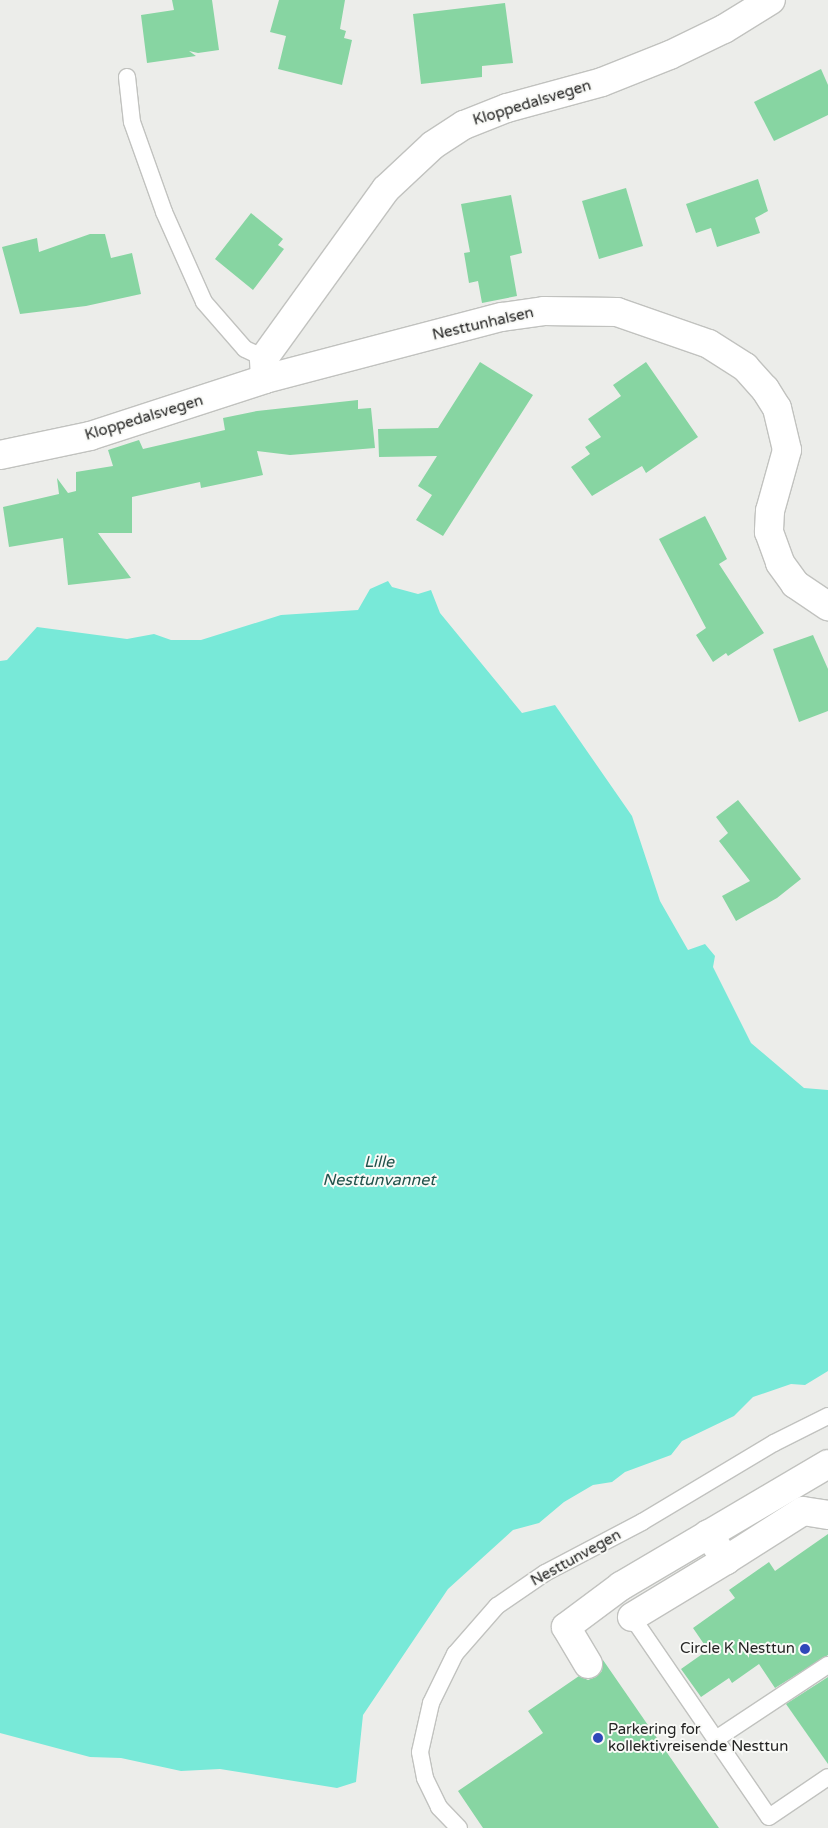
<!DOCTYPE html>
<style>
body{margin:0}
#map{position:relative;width:828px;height:1828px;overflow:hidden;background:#ecedea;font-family:"Varela Round",sans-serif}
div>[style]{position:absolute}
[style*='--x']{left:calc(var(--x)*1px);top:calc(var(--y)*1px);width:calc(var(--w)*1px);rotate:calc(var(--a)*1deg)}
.water>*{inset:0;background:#78e9d8}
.building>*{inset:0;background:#87d5a2}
.roads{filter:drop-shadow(1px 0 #c1c2bf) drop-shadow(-1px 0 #c1c2bf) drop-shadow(0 1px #c1c2bf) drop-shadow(0 -1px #c1c2bf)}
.lane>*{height:16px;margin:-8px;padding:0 8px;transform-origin:8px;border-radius:8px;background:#fff}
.street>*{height:28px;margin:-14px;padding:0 14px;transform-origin:14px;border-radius:14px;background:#fff}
.dots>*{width:14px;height:14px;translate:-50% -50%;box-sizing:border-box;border:2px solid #f9faf7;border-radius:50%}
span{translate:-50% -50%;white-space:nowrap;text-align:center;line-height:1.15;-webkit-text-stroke:4px #f9faf7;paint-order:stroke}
.street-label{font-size:15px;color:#242423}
.poi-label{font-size:15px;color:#242423}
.right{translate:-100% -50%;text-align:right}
.left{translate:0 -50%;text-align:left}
.water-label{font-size:16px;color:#21534c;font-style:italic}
</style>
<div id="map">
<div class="water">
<div style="clip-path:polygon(388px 581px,392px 587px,418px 594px,431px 590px,440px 613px,522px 713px,555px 705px,632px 816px,660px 901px,688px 950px,705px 944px,715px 956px,713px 967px,751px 1043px,804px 1088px,828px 1090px,828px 1371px,805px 1385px,791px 1384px,753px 1397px,734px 1416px,682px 1441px,671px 1455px,625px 1472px,612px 1482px,593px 1485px,564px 1502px,539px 1523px,513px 1530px,448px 1589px,363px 1715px,356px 1782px,337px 1788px,220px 1769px,181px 1771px,121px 1758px,90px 1757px,0 1733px,0 661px,7px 660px,37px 627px,127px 639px,154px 634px,171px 640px,201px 640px,281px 615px,358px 610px,370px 589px)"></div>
</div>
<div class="building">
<div style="clip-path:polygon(172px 0,212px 0,219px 50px,198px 53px,189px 51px,196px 56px,147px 63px,141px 15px,174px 10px)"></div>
<div style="clip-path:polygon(279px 0,345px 0,340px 29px,346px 31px,344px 38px,352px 40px,342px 85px,278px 69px,286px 36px,270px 32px)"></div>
<div style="clip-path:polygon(505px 3px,513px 63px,482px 66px,482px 77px,421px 84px,413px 14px)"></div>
<div style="clip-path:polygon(821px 69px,828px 85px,828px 115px,774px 141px,754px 102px)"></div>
<div style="clip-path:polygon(758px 179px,768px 211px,755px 218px,760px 233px,717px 247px,711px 228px,696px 233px,686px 204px)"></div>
<div style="clip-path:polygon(626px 188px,643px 246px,599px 259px,582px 201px)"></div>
<div style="clip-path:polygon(511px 195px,522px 253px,510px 256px,517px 296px,482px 303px,478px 281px,469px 283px,464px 253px,470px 252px,461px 204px)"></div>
<div style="clip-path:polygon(251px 213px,283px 239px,278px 245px,284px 249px,253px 290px,215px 259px)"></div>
<div style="clip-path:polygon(90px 234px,105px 234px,111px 258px,132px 253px,141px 294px,86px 306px,20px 314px,2px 247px,37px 238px,39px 252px)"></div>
<div style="clip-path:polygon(480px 362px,533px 395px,443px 536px,416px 520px,432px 495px,418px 486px,437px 456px,379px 457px,378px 429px,438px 428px)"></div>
<div style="clip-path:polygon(646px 362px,698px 437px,646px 473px,642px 466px,592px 496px,571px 467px,590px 454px,585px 447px,601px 437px,588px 419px,621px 396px,613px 385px)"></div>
<div style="clip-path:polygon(358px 400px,358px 409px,371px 408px,375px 448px,290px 455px,257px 451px,263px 475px,201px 488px,200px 482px,132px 497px,132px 533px,98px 533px,131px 578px,68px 585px,63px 538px,9px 547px,3px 507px,59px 494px,57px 478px,68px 493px,76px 491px,76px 472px,113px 466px,108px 450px,139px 440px,143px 449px,225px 430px,223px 418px,257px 411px)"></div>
<div style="clip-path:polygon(705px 516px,727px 559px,719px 564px,764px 633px,728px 656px,726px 653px,713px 662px,696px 635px,706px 628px,659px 539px)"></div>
<div style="clip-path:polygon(813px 635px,828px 669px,828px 711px,799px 722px,773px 649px)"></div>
<div style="clip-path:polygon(738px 800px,801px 879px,777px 898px,736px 921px,722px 896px,750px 881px,719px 841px,728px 833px,716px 817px)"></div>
<div style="clip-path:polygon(828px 1534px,828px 1655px,775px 1688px,759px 1664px,732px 1683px,729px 1678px,701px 1697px,681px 1669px,708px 1650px,693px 1628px,735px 1598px,729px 1590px,769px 1562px,775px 1571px)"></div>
<div style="clip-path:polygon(603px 1660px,719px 1828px,483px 1828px,458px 1791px,543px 1733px,528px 1711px,579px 1676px,588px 1680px,596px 1677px,602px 1671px)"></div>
<div style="clip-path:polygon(828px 1677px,828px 1764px,786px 1704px)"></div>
</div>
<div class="roads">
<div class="lane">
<div style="--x:127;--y:77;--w:45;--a:83.7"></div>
<div style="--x:132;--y:122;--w:96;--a:70.4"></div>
<div style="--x:164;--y:212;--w:98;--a:66"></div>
<div style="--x:204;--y:302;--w:62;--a:48.9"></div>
<div style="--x:245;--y:349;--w:21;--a:25"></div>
<div style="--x:632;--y:1617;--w:242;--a:55.6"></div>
<div style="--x:769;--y:1817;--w:71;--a:-34.1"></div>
<div style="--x:716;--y:1739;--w:134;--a:-33.5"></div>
<div style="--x:459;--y:1828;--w:29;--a:-134"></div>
<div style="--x:439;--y:1807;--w:32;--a:-116"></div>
<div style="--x:425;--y:1778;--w:26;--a:-101"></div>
<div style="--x:420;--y:1752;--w:50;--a:-77.3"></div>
<div style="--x:431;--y:1703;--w:55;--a:-63.9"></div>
<div style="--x:455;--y:1654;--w:64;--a:-48.8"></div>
<div style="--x:497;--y:1606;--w:58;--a:-34.5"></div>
<div style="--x:545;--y:1573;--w:110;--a:-27.7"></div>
<div style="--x:642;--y:1522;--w:154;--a:-30.9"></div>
<div style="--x:774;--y:1443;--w:60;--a:-26.6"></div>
</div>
<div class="street">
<div style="--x:265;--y:379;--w:245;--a:-14.7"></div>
<div style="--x:502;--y:317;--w:42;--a:-8.1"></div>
<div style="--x:544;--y:311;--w:73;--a:0.8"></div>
<div style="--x:617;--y:312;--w:97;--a:19.2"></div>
<div style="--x:709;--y:344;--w:43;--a:32.6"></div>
<div style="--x:745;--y:367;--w:30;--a:48"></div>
<div style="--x:765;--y:389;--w:22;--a:58"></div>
<div style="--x:777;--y:408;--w:43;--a:76.6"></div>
<div style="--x:787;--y:450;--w:63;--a:105.6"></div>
<div style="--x:770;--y:511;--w:21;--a:93"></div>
<div style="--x:769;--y:532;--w:33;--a:70"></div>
<div style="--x:780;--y:563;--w:26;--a:54"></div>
<div style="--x:795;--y:584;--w:40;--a:34"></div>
<div style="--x:0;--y:455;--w:92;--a:-11.9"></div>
<div style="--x:90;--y:436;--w:184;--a:-18"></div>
<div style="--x:265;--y:379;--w:21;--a:-93"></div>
<div style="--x:264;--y:358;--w:208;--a:-54.2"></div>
<div style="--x:386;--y:189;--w:64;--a:-43.1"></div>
<div style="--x:433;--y:145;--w:37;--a:-33"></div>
<div style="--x:464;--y:125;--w:46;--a:-21.6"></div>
<div style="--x:507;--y:108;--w:98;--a:-15.3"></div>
<div style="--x:602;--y:82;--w:73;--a:-21.7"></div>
<div style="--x:670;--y:55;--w:60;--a:-25.7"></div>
<div style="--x:724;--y:29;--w:55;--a:-31.7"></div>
<div style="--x:708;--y:1534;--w:32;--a:55"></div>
<div style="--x:726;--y:1560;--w:91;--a:-32.5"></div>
<div style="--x:803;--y:1511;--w:25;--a:9"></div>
<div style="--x:632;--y:1617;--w:110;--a:-31.2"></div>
<div style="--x:588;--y:1664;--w:43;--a:-120.7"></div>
<div style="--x:566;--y:1627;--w:69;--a:-36.7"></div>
<div style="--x:621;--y:1586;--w:240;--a:-30.5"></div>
</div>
</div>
<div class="dots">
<div style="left:805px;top:1649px;background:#2f48b9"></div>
<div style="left:598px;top:1738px;background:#2f48b9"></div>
</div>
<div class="street-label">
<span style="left:532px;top:103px;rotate:-17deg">Kloppedalsvegen</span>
<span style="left:483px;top:324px;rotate:-13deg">Nesttunhalsen</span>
<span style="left:144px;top:418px;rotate:-17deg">Kloppedalsvegen</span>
<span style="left:576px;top:1558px;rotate:-29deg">Nesttunvegen</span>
</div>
<div class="poi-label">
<span class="right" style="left:795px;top:1649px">Circle K Nesttun</span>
<span class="left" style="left:608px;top:1738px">Parkering for<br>kollektivreisende Nesttun</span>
</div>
<div class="water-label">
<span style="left:379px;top:1171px">Lille<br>Nesttunvannet</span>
</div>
</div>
